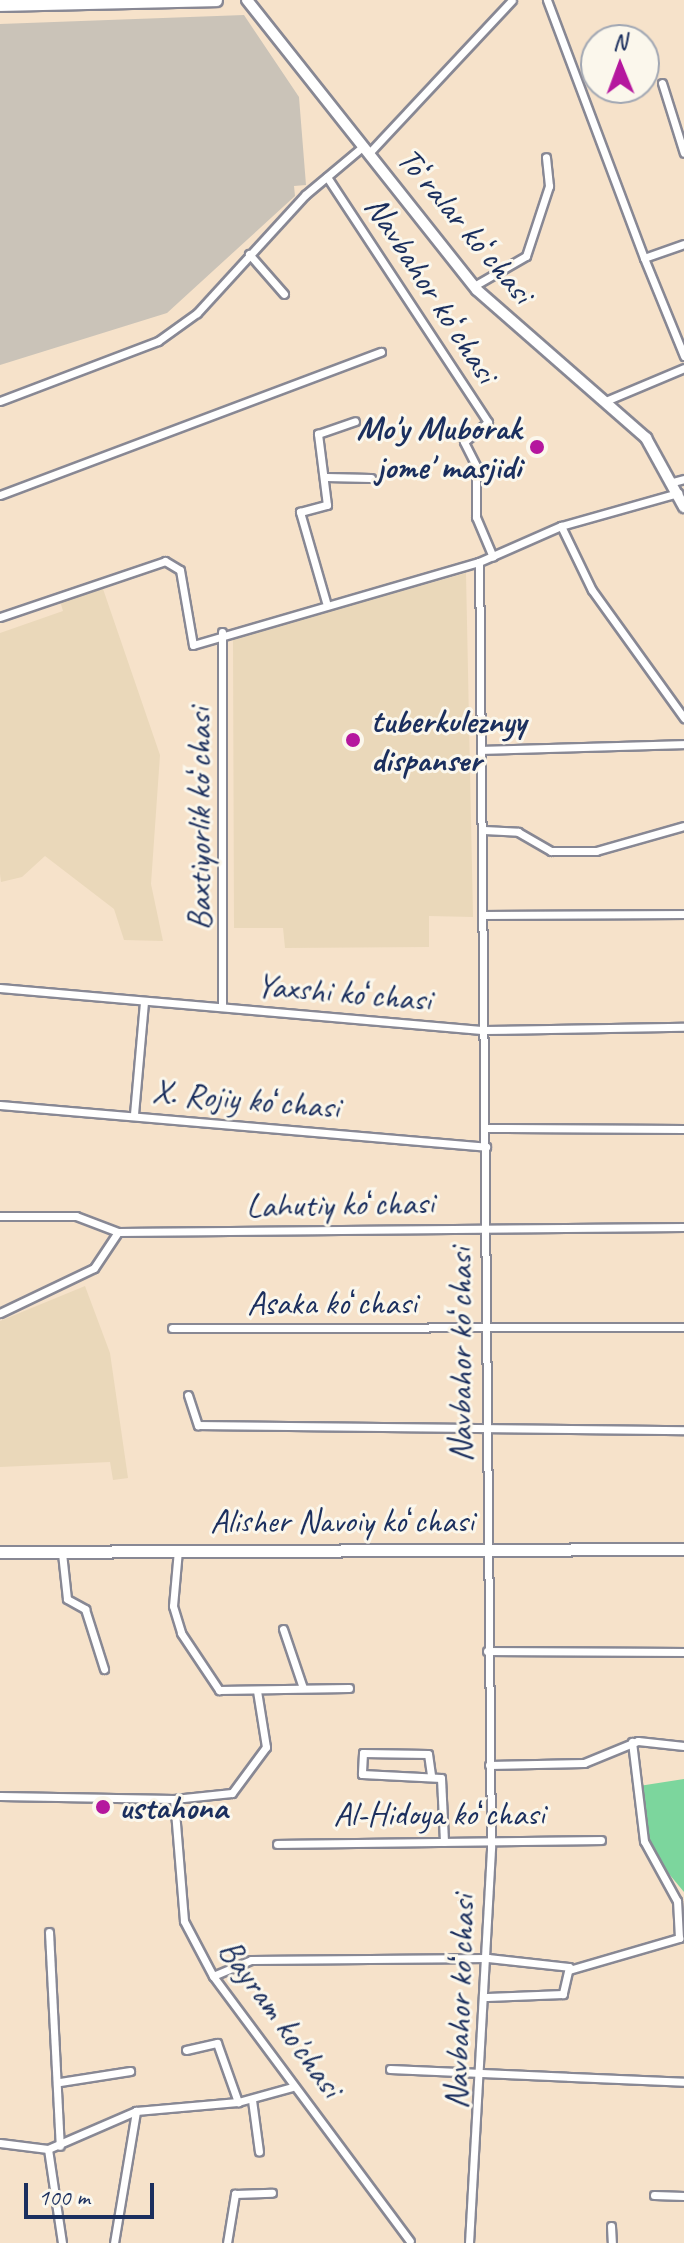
<!DOCTYPE html>
<meta charset="utf-8">
<style>
body{margin:0}
#map{position:relative;width:684px;height:2243px;overflow:hidden;background:#f6e2ca;font-family:Caveat,sans-serif}
div>[style]{position:absolute}
[style*='--x']{left:calc(var(--x)*1px);top:calc(var(--y)*1px);width:calc(var(--w)*1px);rotate:calc(var(--a)*1deg)}
.built>*{inset:0;background:#ead8ba}
.industrial>*{inset:0;background:#cac3b8}
.green>*{inset:0;background:#7cd69d}
.roads{filter:drop-shadow(2px 0 #888894) drop-shadow(-2px 0 #888894) drop-shadow(0 2px #888894) drop-shadow(0 -2px #888894)}
.street>*{height:7px;margin:-3.5px;padding:0 3.5px;transform-origin:3.5px;border-radius:3.5px;background:#fff}
.secondary>*{height:10px;margin:-5px;padding:0 5px;transform-origin:5px;border-radius:5px;background:#fff}
.primary>*{height:11px;margin:-5.5px;padding:0 5.5px;transform-origin:5.5px;border-radius:5.5px;background:#fff}
.dots>*{width:22px;height:22px;translate:-50% -50%;box-sizing:border-box;border:4px solid #fbf7ec;border-radius:50%}
span{translate:-50% -50%;white-space:nowrap;text-align:center;line-height:1.15;-webkit-text-stroke:6px #fbf7ec;paint-order:stroke}
.street-label{font-size:34px;color:#1b2f5e}
.poi-label{font-size:34px;color:#1b2f5e;font-weight:700}
.right{translate:-100% -50%;text-align:right}
.left{translate:0 -50%;text-align:left}
.north{position:absolute;left:580px;top:24px;width:80px;height:80px;box-sizing:border-box;background:#fbf7ec;border:2px solid #a1a7b3;border-radius:50%;rotate:359deg;font-size:22px;font-weight:700;line-height:32px;text-align:center;color:#1b2f5e}
.north::after{content:'';display:block;margin:auto;width:28px;height:36px;background:#b5179e;clip-path:polygon(50% 0,100% 100%,50% 72%,0 100%)}
.scale{position:absolute;left:24px;top:2183px;width:130px;height:36px;box-sizing:border-box;border:4px solid #1b2f5e;border-top:0;padding-left:10px;font-size:24px;line-height:28px;white-space:nowrap;color:#1b2f5e;-webkit-text-stroke:6px #fbf7ec;paint-order:stroke}
</style>
<div id="map">
<div class="built">
<div style="clip-path:polygon(466px 573px,473px 917px,429px 916px,429px 947px,285px 948px,283px 928px,234px 928px,233px 638px)"></div>
<div style="clip-path:polygon(102px 586px,160px 755px,151px 884px,163px 941px,124px 940px,114px 909px,45px 856px,22px 877px,1px 882px,0 874px,0 633px,63px 611px,60px 601px)"></div>
<div style="clip-path:polygon(85px 1286px,110px 1353px,128px 1478px,113px 1480px,110px 1462px,0 1467px,0 1321px)"></div>
</div>
<div class="industrial">
<div style="clip-path:polygon(244px 15px,299px 97px,306px 185px,294px 186px,295px 196px,167px 313px,0 365px,0 24px)"></div>
</div>
<div class="green">
<div style="clip-path:polygon(684px 1779px,684px 1892px,650px 1851px,639px 1786px)"></div>
</div>
<div class="roads">
<div class="street">
<div style="--x:547;--y:0;--w:276;--a:69.4"></div>
<div style="--x:644;--y:258;--w:42;--a:-19.3"></div>
<div style="--x:662;--y:83;--w:73;--a:72.6"></div>
<div style="--x:369;--y:153;--w:209;--a:-46.9"></div>
<div style="--x:327;--y:177;--w:293;--a:56.7"></div>
<div style="--x:488;--y:422;--w:31;--a:140"></div>
<div style="--x:464;--y:442;--w:27;--a:63"></div>
<div style="--x:476;--y:466;--w:51;--a:90"></div>
<div style="--x:476;--y:517;--w:43;--a:67"></div>
<div style="--x:249;--y:254;--w:53;--a:48.8"></div>
<div style="--x:644;--y:258;--w:106;--a:67.8"></div>
<div style="--x:474;--y:286;--w:60;--a:-30"></div>
<div style="--x:526;--y:256;--w:74;--a:-71.8"></div>
<div style="--x:549;--y:186;--w:29;--a:-96"></div>
<div style="--x:608;--y:400;--w:82;--a:-22.8"></div>
<div style="--x:0;--y:401;--w:169;--a:-20.8"></div>
<div style="--x:158;--y:341;--w:48;--a:-35.7"></div>
<div style="--x:197;--y:313;--w:160;--a:-47.5"></div>
<div style="--x:305;--y:195;--w:73;--a:-40"></div>
<div style="--x:326;--y:477;--w:45;--a:1.3"></div>
<div style="--x:673;--y:482;--w:11;--a:-15"></div>
<div style="--x:0;--y:495;--w:407;--a:-20.6"></div>
<div style="--x:561;--y:526;--w:71;--a:64.2"></div>
<div style="--x:592;--y:590;--w:158;--a:54.3"></div>
<div style="--x:326;--y:602;--w:94;--a:-106.1"></div>
<div style="--x:300;--y:512;--w:28;--a:-15"></div>
<div style="--x:327;--y:505;--w:72;--a:-97.2"></div>
<div style="--x:318;--y:434;--w:39;--a:-19"></div>
<div style="--x:0;--y:617;--w:174;--a:-18.7"></div>
<div style="--x:165;--y:561;--w:17;--a:31"></div>
<div style="--x:180;--y:570;--w:76;--a:80.2"></div>
<div style="--x:193;--y:645;--w:298;--a:-16.2"></div>
<div style="--x:479;--y:562;--w:90;--a:-23.7"></div>
<div style="--x:561;--y:526;--w:122;--a:-15.8"></div>
<div style="--x:222;--y:632;--w:375;--a:90"></div>
<div style="--x:482;--y:750;--w:202;--a:-1.7"></div>
<div style="--x:484;--y:830;--w:34;--a:3"></div>
<div style="--x:518;--y:832;--w:38;--a:30"></div>
<div style="--x:551;--y:851;--w:45;--a:0"></div>
<div style="--x:596;--y:851;--w:91;--a:-15.9"></div>
<div style="--x:484;--y:915;--w:200;--a:-0.3"></div>
<div style="--x:0;--y:988;--w:486;--a:5"></div>
<div style="--x:484;--y:1030;--w:200;--a:-0.9"></div>
<div style="--x:0;--y:1105;--w:488;--a:4.9"></div>
<div style="--x:134;--y:1114;--w:113;--a:-84.9"></div>
<div style="--x:486;--y:1128;--w:198;--a:0.3"></div>
<div style="--x:0;--y:1216;--w:76;--a:0"></div>
<div style="--x:76;--y:1216;--w:45;--a:20.9"></div>
<div style="--x:118;--y:1232;--w:566;--a:-0.51"></div>
<div style="--x:0;--y:1313;--w:104;--a:-25.6"></div>
<div style="--x:94;--y:1268;--w:43;--a:-56.3"></div>
<div style="--x:172;--y:1328;--w:512;--a:-0.11"></div>
<div style="--x:188;--y:1395;--w:32;--a:72"></div>
<div style="--x:198;--y:1425;--w:486;--a:0.6"></div>
<div style="--x:178;--y:1550;--w:56;--a:95.1"></div>
<div style="--x:173;--y:1606;--w:28;--a:73"></div>
<div style="--x:181;--y:1633;--w:69;--a:56.3"></div>
<div style="--x:219;--y:1690;--w:130;--a:-0.9"></div>
<div style="--x:62;--y:1553;--w:46;--a:83.8"></div>
<div style="--x:67;--y:1599;--w:21;--a:29"></div>
<div style="--x:85;--y:1609;--w:63;--a:72.4"></div>
<div style="--x:283;--y:1629;--w:62;--a:71.3"></div>
<div style="--x:487;--y:1651;--w:197;--a:0.3"></div>
<div style="--x:489;--y:1765;--w:95;--a:-1.2"></div>
<div style="--x:584;--y:1763;--w:58;--a:-22.2"></div>
<div style="--x:638;--y:1741;--w:46;--a:6.2"></div>
<div style="--x:431;--y:1775;--w:21;--a:-98"></div>
<div style="--x:428;--y:1754;--w:65;--a:-179.1"></div>
<div style="--x:363;--y:1753;--w:21;--a:93"></div>
<div style="--x:362;--y:1774;--w:79;--a:2.9"></div>
<div style="--x:441;--y:1778;--w:64;--a:87.3"></div>
<div style="--x:0;--y:1796;--w:174;--a:1"></div>
<div style="--x:174;--y:1799;--w:58;--a:-5.9"></div>
<div style="--x:232;--y:1793;--w:57;--a:-53.5"></div>
<div style="--x:266;--y:1747;--w:57;--a:-99.1"></div>
<div style="--x:174;--y:1799;--w:122;--a:85.3"></div>
<div style="--x:184;--y:1921;--w:62;--a:62.2"></div>
<div style="--x:213;--y:1976;--w:330;--a:53.4"></div>
<div style="--x:277;--y:1844;--w:324;--a:-0.7"></div>
<div style="--x:49;--y:1932;--w:214;--a:87.1"></div>
<div style="--x:569;--y:1970;--w:115;--a:-16.2"></div>
<div style="--x:679;--y:1938;--w:37;--a:-93"></div>
<div style="--x:677;--y:1901;--w:68;--a:-118.8"></div>
<div style="--x:644;--y:1841;--w:100;--a:-96.9"></div>
<div style="--x:213;--y:1976;--w:41;--a:-22.8"></div>
<div style="--x:251;--y:1960;--w:237;--a:-0.5"></div>
<div style="--x:488;--y:1958;--w:81;--a:6.3"></div>
<div style="--x:569;--y:1967;--w:28;--a:103"></div>
<div style="--x:563;--y:1994;--w:76;--a:177.7"></div>
<div style="--x:186;--y:2050;--w:32;--a:-13"></div>
<div style="--x:217;--y:2043;--w:63;--a:70.4"></div>
<div style="--x:390;--y:2069;--w:294;--a:2.5"></div>
<div style="--x:60;--y:2082;--w:71;--a:-8.9"></div>
<div style="--x:252;--y:2100;--w:52;--a:82.3"></div>
<div style="--x:0;--y:2143;--w:48;--a:7.1"></div>
<div style="--x:48;--y:2149;--w:96;--a:-23.4"></div>
<div style="--x:136;--y:2111;--w:102;--a:-5"></div>
<div style="--x:238;--y:2102;--w:56;--a:-15.5"></div>
<div style="--x:48;--y:2149;--w:95;--a:81.5"></div>
<div style="--x:654;--y:2195;--w:30;--a:2"></div>
<div style="--x:611;--y:2226;--w:17;--a:87"></div>
<div style="--x:114;--y:2243;--w:134;--a:-80.5"></div>
<div style="--x:227;--y:2243;--w:50;--a:-80.7"></div>
<div style="--x:235;--y:2194;--w:37;--a:-2"></div>
<div style="--x:469;--y:2243;--w:396;--a:-86.8"></div>
<div style="--x:491;--y:1848;--w:1286;--a:-90.53"></div>
</div>
<div class="secondary">
<div style="--x:247;--y:0;--w:370;--a:51.6"></div>
<div style="--x:477;--y:290;--w:225;--a:41.2"></div>
<div style="--x:646;--y:438;--w:79;--a:61.2"></div>
</div>
<div class="primary">
<div style="--x:0;--y:5;--w:216;--a:-1.3"></div>
<div style="--x:0;--y:1552;--w:684;--a:-0.25"></div>
</div>
</div>
<div class="dots">
<div style="left:537px;top:447px;background:#b5179e"></div>
<div style="left:353px;top:740px;background:#b5179e"></div>
<div style="left:103px;top:1807px;background:#b5179e"></div>
</div>
<div class="street-label">
<span style="left:466px;top:225px;rotate:50deg">Toʻralar koʻchasi</span>
<span style="left:432px;top:289px;rotate:57deg">Navbahor koʻchasi</span>
<span style="left:199px;top:819px;rotate:-90deg">Baxtiyorlik koʻchasi</span>
<span style="left:344px;top:992px;rotate:5deg">Yaxshi koʻchasi</span>
<span style="left:246px;top:1099px;rotate:5deg">X. Rojiy koʻchasi</span>
<span style="left:340px;top:1204px;rotate:-1deg">Lahutiy koʻchasi</span>
<span style="left:332px;top:1303px">Asaka koʻchasi</span>
<span style="left:460px;top:1355px;rotate:-90deg">Navbahor koʻchasi</span>
<span style="left:342px;top:1521px">Alisher Navoiy koʻchasi</span>
<span style="left:439px;top:1814px">Al-Hidoya koʻchasi</span>
<span style="left:459px;top:2002px;rotate:-88deg">Navbahor koʻchasi</span>
<span style="left:281px;top:2018px;rotate:54deg">Bayram ko'chasi</span>
</div>
<div class="poi-label">
<span class="right" style="left:521px;top:447px">Mo'y Muborak<br>jome' masjidi</span>
<span class="left" style="left:371px;top:740px">tuberkuleznyy<br>dispanser</span>
<span class="left" style="left:119px;top:1807px">ustahona</span>
</div>
<div class="north">N</div>
<div class="scale">100 m</div>
</div>
